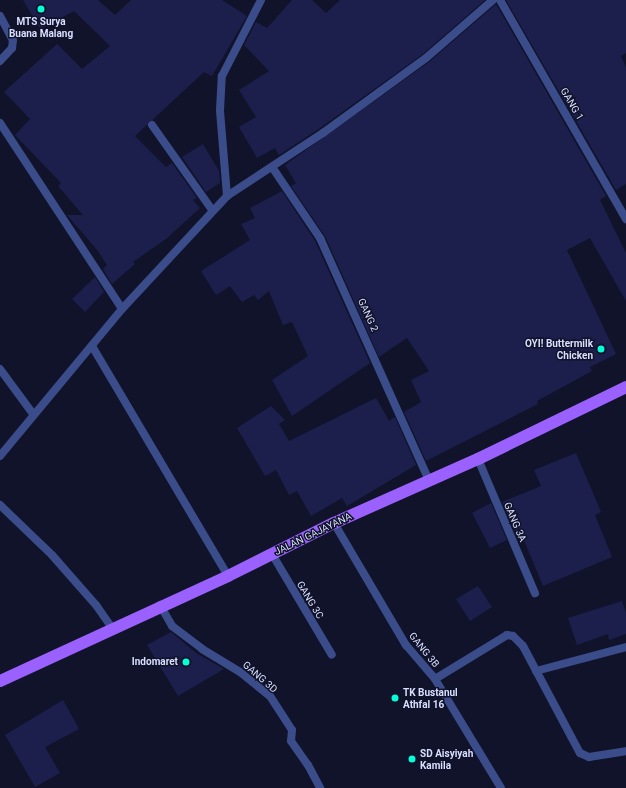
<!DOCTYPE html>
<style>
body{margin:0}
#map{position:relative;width:626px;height:788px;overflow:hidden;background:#10132a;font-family:Roboto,sans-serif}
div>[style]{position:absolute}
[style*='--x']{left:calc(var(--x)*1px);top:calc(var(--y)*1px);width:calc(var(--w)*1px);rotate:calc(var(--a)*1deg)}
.building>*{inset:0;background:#1c1f4c}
.street>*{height:8px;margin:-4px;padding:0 4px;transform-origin:4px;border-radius:4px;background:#3b4c8a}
.primary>*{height:12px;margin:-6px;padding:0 6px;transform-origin:6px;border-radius:6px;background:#9b61ff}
.dots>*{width:11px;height:11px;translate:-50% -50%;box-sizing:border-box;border:2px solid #10132a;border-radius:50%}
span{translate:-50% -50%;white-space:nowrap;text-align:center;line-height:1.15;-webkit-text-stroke:3px #10132a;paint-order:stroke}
.poi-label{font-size:10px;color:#dadfff;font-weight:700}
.right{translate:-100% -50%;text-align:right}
.left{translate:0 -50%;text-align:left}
.street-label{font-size:10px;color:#dadfff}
</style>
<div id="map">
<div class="building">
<div style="clip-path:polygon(23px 0,98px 0,115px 15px,131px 0,222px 0,247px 16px,212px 76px,204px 72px,135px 136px,166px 167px,172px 163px,197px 198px,193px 200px,200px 208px,166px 239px,133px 262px,135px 264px,112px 284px,103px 269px,107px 265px,98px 251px,67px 215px,83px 215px,58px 186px,61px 183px,15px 135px,30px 119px,4px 92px,57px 44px,82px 69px,110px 46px,74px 11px,40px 29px)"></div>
<div style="clip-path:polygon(292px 0,312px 0,326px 13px,340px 0,485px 0,423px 54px,320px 128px,279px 155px,275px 148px,257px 158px,239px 127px,256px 117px,239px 90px,269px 71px,244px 45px,256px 22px,267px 28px)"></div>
<div style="clip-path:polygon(506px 0,626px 0,626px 53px,621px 56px,626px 68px,626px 184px,616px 190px)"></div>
<div style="clip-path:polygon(496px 4px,606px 196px,600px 200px,626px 253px,626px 301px,590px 238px,567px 250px,616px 354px,590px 367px,592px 371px,537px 401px,538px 404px,426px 461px,404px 412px,421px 402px,411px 380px,429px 371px,407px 338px,379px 357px,325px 236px,291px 186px,296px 183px,285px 165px,429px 62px)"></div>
<div style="clip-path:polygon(203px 144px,219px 171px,220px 183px,206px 192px,182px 157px)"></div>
<div style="clip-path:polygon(282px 191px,315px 241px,370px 363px,292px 416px,272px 380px,308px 356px,292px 322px,283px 325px,269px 291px,258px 300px,254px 295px,242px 302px,230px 286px,216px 295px,201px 271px,250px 240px,241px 224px,255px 218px,250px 208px)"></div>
<div style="clip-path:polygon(95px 277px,104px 292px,85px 312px,72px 299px)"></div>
<div style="clip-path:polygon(376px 398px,389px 421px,395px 417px,416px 465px,347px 506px,342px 498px,311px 516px,297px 491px,289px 495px,276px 470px,265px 476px,237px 428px,271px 406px,285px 420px,279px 424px,289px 441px)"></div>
<div style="clip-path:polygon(576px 453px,601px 512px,595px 515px,612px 557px,543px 586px,521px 533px,517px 536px,502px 502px,541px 486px,534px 470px)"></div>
<div style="clip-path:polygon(491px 503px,507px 540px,490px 548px,472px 513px)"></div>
<div style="clip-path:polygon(478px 586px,492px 607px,470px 621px,456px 599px)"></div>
<div style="clip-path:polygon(622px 601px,626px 613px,626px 634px,609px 640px,608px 634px,577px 645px,568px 618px)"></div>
<div style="clip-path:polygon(171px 632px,196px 653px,224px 669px,178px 696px,147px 645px)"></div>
<div style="clip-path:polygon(63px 700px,79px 729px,45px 747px,60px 773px,35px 787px,5px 735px)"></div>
</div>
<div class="street">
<div style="--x:500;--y:0;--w:253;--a:60.1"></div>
<div style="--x:0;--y:16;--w:27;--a:62"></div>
<div style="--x:13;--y:40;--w:8;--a:97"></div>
<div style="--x:12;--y:48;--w:18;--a:133"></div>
<div style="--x:0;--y:123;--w:222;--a:56.7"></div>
<div style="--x:152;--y:125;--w:105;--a:54.7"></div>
<div style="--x:272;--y:167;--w:86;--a:55.9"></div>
<div style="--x:320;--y:238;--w:265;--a:65.8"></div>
<div style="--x:227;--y:196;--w:86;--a:-94.7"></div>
<div style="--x:220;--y:110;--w:34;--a:-87"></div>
<div style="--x:222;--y:76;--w:85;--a:-62.8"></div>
<div style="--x:92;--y:346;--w:267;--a:59.4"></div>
<div style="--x:0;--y:369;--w:56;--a:53.7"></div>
<div style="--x:0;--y:456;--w:191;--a:-50.3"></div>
<div style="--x:122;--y:309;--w:154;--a:-47.1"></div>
<div style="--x:227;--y:196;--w:115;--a:-33.3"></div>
<div style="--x:323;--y:133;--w:127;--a:-36.1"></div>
<div style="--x:426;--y:58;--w:89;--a:-40.9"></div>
<div style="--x:478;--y:459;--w:146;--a:67"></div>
<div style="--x:0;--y:505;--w:72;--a:43.9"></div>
<div style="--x:52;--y:555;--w:67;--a:48.7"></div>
<div style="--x:96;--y:605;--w:28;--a:55"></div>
<div style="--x:334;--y:523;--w:142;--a:59.5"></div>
<div style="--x:406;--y:645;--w:45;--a:49.5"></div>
<div style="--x:435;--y:679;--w:127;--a:58.8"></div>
<div style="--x:272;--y:554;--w:117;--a:59.3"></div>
<div style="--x:160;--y:605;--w:24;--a:60"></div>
<div style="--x:172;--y:626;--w:38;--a:37"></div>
<div style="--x:202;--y:649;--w:44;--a:31.2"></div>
<div style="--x:240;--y:672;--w:38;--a:39"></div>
<div style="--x:270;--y:696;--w:40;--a:57.1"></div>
<div style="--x:292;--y:730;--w:11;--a:95"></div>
<div style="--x:291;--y:741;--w:29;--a:55"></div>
<div style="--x:308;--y:765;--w:26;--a:62"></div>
<div style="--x:536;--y:671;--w:93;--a:-14.9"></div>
<div style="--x:435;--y:679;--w:84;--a:-31.4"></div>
<div style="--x:507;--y:635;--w:6;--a:9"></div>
<div style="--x:513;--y:636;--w:14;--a:45"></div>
<div style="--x:523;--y:646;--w:121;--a:62"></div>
<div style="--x:580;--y:753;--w:10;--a:24"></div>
<div style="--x:589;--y:757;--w:37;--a:-9"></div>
</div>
<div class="primary">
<div style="--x:0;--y:681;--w:251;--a:-24.7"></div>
<div style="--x:228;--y:576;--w:119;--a:-26.6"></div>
<div style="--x:334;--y:523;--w:158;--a:-24"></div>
<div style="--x:478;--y:459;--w:165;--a:-25.9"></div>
</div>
<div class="dots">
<div style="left:41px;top:9px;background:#06ffd8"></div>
<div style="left:601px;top:349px;background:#06ffd8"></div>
<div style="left:186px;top:662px;background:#06ffd8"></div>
<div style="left:395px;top:698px;background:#06ffd8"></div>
<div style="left:412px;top:759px;background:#06ffd8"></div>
</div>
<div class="poi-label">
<span style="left:41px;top:27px">MTS Surya<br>Buana Malang</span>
<span class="right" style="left:593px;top:349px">OYI! Buttermilk<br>Chicken</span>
<span class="right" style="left:178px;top:662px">Indomaret</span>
<span class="left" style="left:403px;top:698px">TK Bustanul<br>Athfal 16</span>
<span class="left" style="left:420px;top:759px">SD Aisyiyah<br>Kamila</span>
</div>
<div class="street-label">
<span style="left:572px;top:104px;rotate:60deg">GANG 1</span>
<span style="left:368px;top:315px;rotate:66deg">GANG 2</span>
<span style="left:515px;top:522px;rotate:67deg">GANG 3A</span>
<span style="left:313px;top:534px;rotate:-26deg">JALAN GAJAYANA</span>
<span style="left:310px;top:600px;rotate:59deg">GANG 3C</span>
<span style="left:424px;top:650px;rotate:51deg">GANG 3B</span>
<span style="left:260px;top:677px;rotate:41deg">GANG 3D</span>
</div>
</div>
